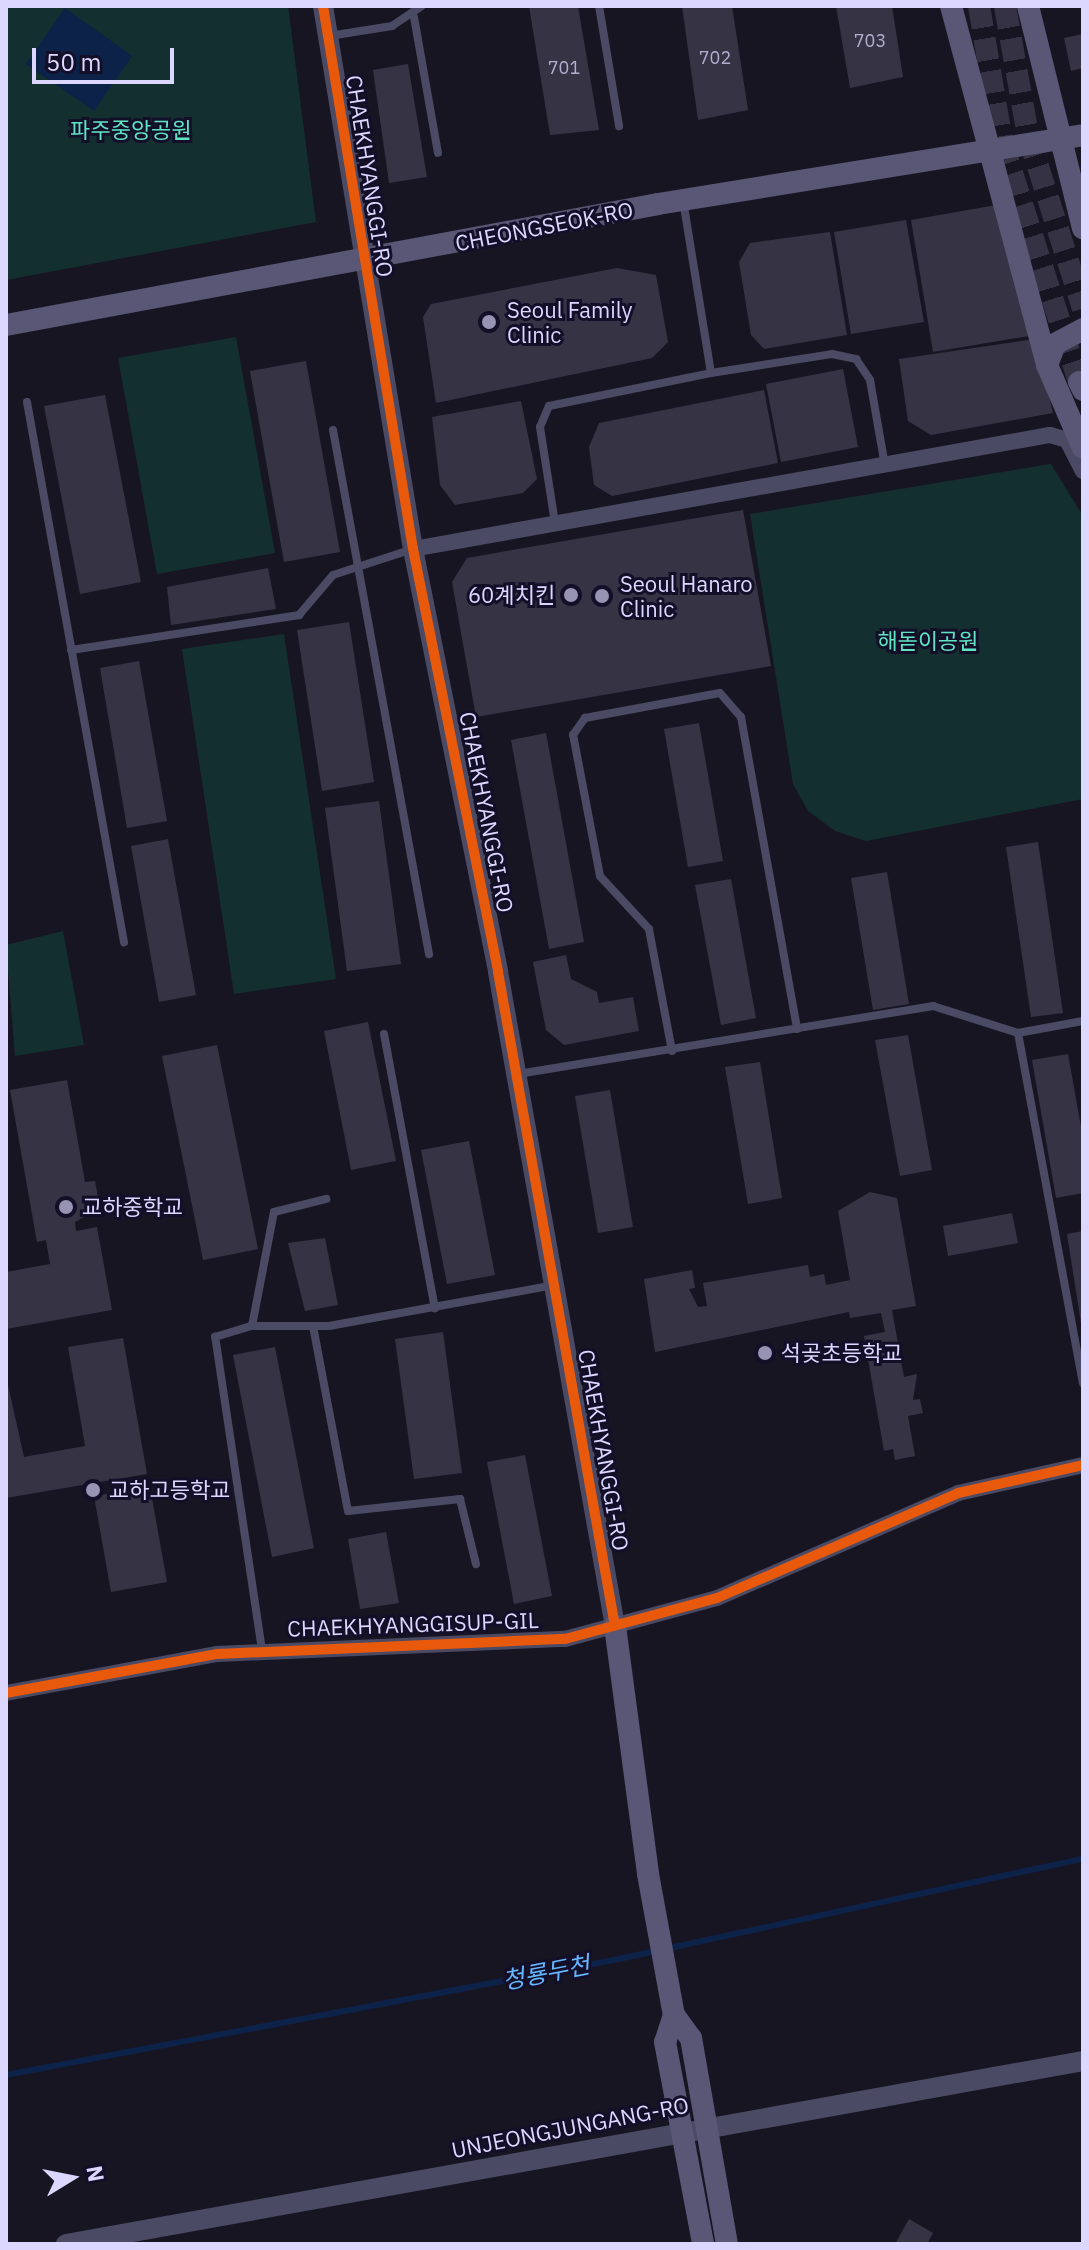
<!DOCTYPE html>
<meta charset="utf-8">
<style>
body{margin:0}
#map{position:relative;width:1089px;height:2250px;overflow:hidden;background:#181523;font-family:"IBM Plex Sans","Noto Sans KR",sans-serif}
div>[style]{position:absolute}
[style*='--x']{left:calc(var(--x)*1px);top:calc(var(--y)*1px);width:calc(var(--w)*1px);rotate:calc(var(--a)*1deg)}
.green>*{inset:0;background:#132f30}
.water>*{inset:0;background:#0c2248}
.stream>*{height:6px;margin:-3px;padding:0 3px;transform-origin:3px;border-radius:3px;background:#0c2248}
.building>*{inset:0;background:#363345}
.secondary-tunnel>*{height:22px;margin-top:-11px;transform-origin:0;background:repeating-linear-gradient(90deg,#353244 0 22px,transparent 0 33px)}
.service>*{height:8px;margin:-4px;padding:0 4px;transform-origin:4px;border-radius:4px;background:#4b4a64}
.minor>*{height:16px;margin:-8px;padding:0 8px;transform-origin:8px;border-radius:8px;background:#4b4a64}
.tertiary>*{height:20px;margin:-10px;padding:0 10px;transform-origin:10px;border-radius:10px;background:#4b4a64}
.secondary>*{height:22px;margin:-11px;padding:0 11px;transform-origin:11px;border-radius:11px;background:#595676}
.cycleway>*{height:10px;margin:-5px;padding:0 5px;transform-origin:5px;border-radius:5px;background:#e8590c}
.dots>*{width:22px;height:22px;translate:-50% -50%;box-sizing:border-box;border:4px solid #140f29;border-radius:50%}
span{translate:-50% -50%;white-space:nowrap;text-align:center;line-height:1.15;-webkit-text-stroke:6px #140f29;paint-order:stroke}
.number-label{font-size:18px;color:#b2aed0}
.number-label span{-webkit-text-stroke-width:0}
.park-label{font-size:22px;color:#5ee3c3}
.street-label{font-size:22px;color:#dcd7ff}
.poi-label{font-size:22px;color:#dcd7ff}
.left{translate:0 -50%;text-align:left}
.right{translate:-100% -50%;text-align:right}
.water-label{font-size:24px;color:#65b7ff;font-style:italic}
.frame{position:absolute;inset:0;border:8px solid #dcd7ff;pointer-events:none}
.north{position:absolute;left:32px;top:2138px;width:80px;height:80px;-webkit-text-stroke:6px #140f29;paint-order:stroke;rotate:80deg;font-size:22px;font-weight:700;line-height:32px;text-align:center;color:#dcd7ff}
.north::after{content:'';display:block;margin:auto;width:28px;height:36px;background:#dcd7ff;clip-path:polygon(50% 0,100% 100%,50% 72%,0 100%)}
.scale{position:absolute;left:32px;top:48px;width:142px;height:36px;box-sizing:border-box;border:4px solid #dcd7ff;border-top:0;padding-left:10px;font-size:24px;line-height:28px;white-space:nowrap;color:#dcd7ff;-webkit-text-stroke:6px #140f29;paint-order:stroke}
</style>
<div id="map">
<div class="green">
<div style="clip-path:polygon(6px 6px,288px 6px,316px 222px,6px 280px)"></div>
<div style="clip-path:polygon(236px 337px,275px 553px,157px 574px,118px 358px)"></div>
<div style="clip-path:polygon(1051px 464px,1083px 516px,1083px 799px,866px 841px,835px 831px,808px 811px,793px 784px,750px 514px)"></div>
<div style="clip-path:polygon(284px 634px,336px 979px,234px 994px,182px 649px)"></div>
<div style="clip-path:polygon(63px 931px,84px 1045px,15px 1056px,6px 945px)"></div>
</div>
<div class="water">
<div style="clip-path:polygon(65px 8px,132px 56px,94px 111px,26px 64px)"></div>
</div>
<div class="stream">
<div style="--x:6;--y:2075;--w:619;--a:-10.71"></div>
<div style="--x:614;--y:1960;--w:480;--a:-12.2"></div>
</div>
<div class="building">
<div style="clip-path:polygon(529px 6px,578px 6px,599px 130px,550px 135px)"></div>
<div style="clip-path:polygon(682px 6px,732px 6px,748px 110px,698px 120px)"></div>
<div style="clip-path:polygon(836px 6px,892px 6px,903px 77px,850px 88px)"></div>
<div style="clip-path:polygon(1083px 34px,1083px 68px,1071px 71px,1064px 38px)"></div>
<div style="clip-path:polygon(408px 64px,427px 177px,389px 183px,373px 70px)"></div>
<div style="clip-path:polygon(996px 205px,1029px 336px,933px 352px,911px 220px)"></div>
<div style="clip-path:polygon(906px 220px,924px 322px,851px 334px,834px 232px)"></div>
<div style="clip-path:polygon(830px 232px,847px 335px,764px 349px,751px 335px,739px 262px,750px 243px)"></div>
<div style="clip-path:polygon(617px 268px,656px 275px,668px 342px,652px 358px,436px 403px,423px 317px,431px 304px)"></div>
<div style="clip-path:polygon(1035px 339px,1053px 413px,931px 435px,908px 421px,899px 359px)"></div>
<div style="clip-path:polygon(306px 361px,340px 552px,284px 562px,250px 371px)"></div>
<div style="clip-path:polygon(843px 369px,858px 447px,781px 462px,766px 384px)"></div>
<div style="clip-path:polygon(764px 390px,778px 463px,612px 496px,594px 485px,589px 447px,599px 423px)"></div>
<div style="clip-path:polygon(105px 395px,141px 582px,80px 594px,44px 406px)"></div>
<div style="clip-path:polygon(521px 401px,537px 479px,523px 493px,455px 505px,440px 485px,432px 417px)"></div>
<div style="clip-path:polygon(743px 510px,771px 666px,476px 717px,452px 582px,467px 558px)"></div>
<div style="clip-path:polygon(268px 568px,276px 609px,171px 625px,167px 587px)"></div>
<div style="clip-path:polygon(349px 622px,374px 782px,322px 791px,297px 630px)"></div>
<div style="clip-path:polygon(139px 661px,167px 821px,127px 828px,100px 668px)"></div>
<div style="clip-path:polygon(699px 723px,723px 861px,688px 867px,664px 729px)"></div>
<div style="clip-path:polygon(546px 733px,584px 942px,549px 949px,511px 740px)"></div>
<div style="clip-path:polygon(379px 801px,401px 964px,347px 971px,325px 808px)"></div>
<div style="clip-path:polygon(168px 839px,196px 995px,159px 1002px,131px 846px)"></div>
<div style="clip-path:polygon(1038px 842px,1063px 1013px,1031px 1017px,1006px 847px)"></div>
<div style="clip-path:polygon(887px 872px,909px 1004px,873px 1010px,851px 878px)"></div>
<div style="clip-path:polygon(731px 879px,756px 1018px,721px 1025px,695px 885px)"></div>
<div style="clip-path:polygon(566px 955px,571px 979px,597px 992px,599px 1003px,633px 997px,639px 1031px,564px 1045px,546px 1030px,533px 962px)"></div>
<div style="clip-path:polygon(368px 1022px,396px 1161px,351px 1170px,324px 1031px)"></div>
<div style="clip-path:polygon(908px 1035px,932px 1170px,900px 1176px,875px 1040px)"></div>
<div style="clip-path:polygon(217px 1045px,258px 1249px,203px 1260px,162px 1056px)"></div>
<div style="clip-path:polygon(1068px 1054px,1083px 1138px,1083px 1193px,1056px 1198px,1032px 1060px)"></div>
<div style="clip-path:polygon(760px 1062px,782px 1198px,748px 1204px,725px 1067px)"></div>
<div style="clip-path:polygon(67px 1080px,85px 1182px,95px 1181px,100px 1208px,75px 1222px,76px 1231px,97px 1227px,112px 1310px,6px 1329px,6px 1272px,50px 1264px,46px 1240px,37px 1242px,10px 1090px)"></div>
<div style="clip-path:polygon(610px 1090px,633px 1227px,598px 1233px,575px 1096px)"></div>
<div style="clip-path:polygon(469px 1141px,495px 1275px,447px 1284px,421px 1150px)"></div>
<div style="clip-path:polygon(870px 1192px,897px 1198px,916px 1306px,892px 1310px,904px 1377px,917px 1374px,913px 1400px,920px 1399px,923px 1413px,908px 1416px,915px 1456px,895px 1460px,893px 1449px,884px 1451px,864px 1336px,885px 1332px,881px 1313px,850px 1318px,849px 1312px,655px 1352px,644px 1279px,692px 1270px,695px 1288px,689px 1289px,698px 1307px,707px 1306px,703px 1283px,808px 1265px,810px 1277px,824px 1274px,826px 1285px,850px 1280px,838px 1211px)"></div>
<div style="clip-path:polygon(1012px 1213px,1018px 1243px,948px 1256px,943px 1226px)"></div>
<div style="clip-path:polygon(1083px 1231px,1083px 1323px,1081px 1323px,1067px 1234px)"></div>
<div style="clip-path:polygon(325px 1238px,338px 1305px,305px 1311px,288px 1243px)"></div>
<div style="clip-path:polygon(443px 1332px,462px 1473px,414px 1479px,395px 1339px)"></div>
<div style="clip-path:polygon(123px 1338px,147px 1474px,6px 1498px,6px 1376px,24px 1457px,85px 1446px,68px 1347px)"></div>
<div style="clip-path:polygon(275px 1347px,314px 1548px,272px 1557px,233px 1355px)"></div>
<div style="clip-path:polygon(525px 1455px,552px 1596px,514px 1604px,487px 1462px)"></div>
<div style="clip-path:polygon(150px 1487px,167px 1582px,111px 1592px,94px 1496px)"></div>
<div style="clip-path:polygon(386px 1532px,399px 1603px,360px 1609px,348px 1539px)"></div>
<div style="clip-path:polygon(909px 2219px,933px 2233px,927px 2244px,895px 2244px)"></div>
</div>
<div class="secondary-tunnel">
<div style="--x:979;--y:6;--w:138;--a:80.4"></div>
<div style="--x:1002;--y:142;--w:252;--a:72.2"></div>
<div style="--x:1005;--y:6;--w:131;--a:79.9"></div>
<div style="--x:1028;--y:135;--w:182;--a:72.4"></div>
</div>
<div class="service">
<div style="--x:599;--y:6;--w:122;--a:80.5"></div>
<div style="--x:414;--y:17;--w:138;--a:80"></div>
<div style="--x:329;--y:36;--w:64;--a:-9"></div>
<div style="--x:392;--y:26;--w:36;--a:-34"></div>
<div style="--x:711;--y:373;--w:122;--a:-8.9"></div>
<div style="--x:832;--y:354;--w:25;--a:12"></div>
<div style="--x:856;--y:359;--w:25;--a:56"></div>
<div style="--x:870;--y:380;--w:81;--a:80.1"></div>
<div style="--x:27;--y:402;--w:549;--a:79.82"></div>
<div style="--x:333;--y:430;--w:533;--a:79.62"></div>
<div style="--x:555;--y:523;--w:97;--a:-98.9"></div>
<div style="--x:540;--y:427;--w:23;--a:-67"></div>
<div style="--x:549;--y:406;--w:165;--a:-11.5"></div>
<div style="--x:711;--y:373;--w:174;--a:-99.2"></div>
<div style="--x:71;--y:650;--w:231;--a:-8.7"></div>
<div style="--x:299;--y:615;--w:52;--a:-49.6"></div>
<div style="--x:333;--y:575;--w:84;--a:-18"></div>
<div style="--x:1018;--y:1033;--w:356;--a:79.5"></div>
<div style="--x:384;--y:1034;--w:279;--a:79.5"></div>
<div style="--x:672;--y:1051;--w:124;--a:-100.7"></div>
<div style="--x:649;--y:929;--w:72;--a:-132.8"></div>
<div style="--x:600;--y:876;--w:144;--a:-100.8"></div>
<div style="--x:573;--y:735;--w:21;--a:-55"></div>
<div style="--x:585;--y:718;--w:137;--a:-10.5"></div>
<div style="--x:720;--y:693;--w:32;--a:49"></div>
<div style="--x:741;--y:717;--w:317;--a:79.8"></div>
<div style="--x:518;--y:1074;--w:421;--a:-9.3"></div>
<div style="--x:933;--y:1006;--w:89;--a:17.6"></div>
<div style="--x:1018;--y:1033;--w:66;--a:-10.5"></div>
<div style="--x:252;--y:1326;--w:116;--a:-79.1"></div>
<div style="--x:274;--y:1212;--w:54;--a:-14"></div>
<div style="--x:313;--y:1326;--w:188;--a:79.3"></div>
<div style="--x:348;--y:1511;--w:113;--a:-6.1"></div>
<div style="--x:460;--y:1499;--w:67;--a:76.2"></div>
<div style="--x:262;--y:1650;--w:317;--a:-98.5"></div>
<div style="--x:215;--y:1337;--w:39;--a:-17"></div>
<div style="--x:252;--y:1326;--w:77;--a:0"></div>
<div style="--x:329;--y:1326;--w:230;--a:-10.3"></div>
</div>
<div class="minor">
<div style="--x:413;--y:549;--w:647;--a:-10.15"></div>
<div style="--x:1050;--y:435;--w:18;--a:16"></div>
<div style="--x:1067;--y:440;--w:35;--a:63"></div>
<div style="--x:6;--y:1693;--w:215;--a:-10.5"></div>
<div style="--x:217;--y:1654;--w:348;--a:-2.5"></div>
<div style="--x:565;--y:1639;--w:157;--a:-15.1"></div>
<div style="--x:717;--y:1598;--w:263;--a:-23.5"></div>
<div style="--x:958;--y:1493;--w:128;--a:-12.6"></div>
</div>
<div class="tertiary">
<div style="--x:323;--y:6;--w:550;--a:80.59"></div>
<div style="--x:413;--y:549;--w:431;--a:78.6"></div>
<div style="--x:498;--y:972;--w:664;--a:79.86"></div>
<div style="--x:66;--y:2244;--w:1033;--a:-10.2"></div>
</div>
<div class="secondary">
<div style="--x:951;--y:6;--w:372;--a:75"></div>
<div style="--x:1047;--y:365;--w:90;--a:66.6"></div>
<div style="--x:1028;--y:6;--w:229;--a:76.1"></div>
<div style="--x:6;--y:325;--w:663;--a:-10.51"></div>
<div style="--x:658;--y:204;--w:431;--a:-9.2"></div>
<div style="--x:1047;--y:365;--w:22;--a:-69"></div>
<div style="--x:1055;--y:344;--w:32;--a:-28"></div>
<div style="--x:1079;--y:382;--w:9;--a:63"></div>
<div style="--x:615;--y:1626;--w:250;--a:82.4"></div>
<div style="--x:648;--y:1874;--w:143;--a:79.6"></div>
<div style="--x:674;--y:2015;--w:29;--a:54"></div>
<div style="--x:691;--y:2038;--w:209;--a:80.1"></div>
<div style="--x:674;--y:2015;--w:28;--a:108"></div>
<div style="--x:665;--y:2042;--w:206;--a:79.3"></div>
</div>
<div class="cycleway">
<div style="--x:323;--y:6;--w:550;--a:80.59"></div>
<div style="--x:413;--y:549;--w:431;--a:78.6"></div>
<div style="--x:498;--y:972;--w:664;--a:79.86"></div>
<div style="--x:6;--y:1693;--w:215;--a:-10.5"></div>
<div style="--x:217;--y:1654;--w:348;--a:-2.5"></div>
<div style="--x:565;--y:1639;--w:157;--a:-15.1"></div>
<div style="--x:717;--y:1598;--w:263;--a:-23.5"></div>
<div style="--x:958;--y:1493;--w:128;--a:-12.6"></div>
</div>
<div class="dots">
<div style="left:489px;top:322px;background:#9793b2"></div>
<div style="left:571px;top:595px;background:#9793b2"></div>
<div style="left:602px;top:596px;background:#9793b2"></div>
<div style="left:66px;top:1207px;background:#9793b2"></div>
<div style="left:765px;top:1353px;background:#9793b2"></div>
<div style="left:93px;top:1490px;background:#9793b2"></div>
</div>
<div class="number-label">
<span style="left:870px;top:41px">703</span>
<span style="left:715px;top:58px">702</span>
<span style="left:564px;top:68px">701</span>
</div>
<div class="park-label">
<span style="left:131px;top:130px">파주중앙공원</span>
<span style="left:928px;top:641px">해돋이공원</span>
</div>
<div class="street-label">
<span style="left:370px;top:176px;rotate:81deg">CHAEKHYANGGI-RO</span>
<span style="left:544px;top:226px;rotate:-11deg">CHEONGSEOK-RO</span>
<span style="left:487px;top:812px;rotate:79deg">CHAEKHYANGGI-RO</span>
<span style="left:604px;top:1450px;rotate:80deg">CHAEKHYANGGI-RO</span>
<span style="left:413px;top:1624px;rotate:-2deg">CHAEKHYANGGISUP-GIL</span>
<span style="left:570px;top:2127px;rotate:-11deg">UNJEONGJUNGANG-RO</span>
</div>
<div class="poi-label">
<span class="left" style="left:507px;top:322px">Seoul Family<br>Clinic</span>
<span class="left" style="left:620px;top:596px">Seoul Hanaro<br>Clinic</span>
<span class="right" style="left:555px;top:595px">60계치킨</span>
<span class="left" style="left:82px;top:1207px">교하중학교</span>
<span class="left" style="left:781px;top:1353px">석곶초등학교</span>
<span class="left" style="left:109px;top:1490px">교하고등학교</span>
</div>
<div class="water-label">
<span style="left:546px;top:1973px;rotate:-11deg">청룡두천</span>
</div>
<div class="frame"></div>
<div class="north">N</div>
<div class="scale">50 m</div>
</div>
